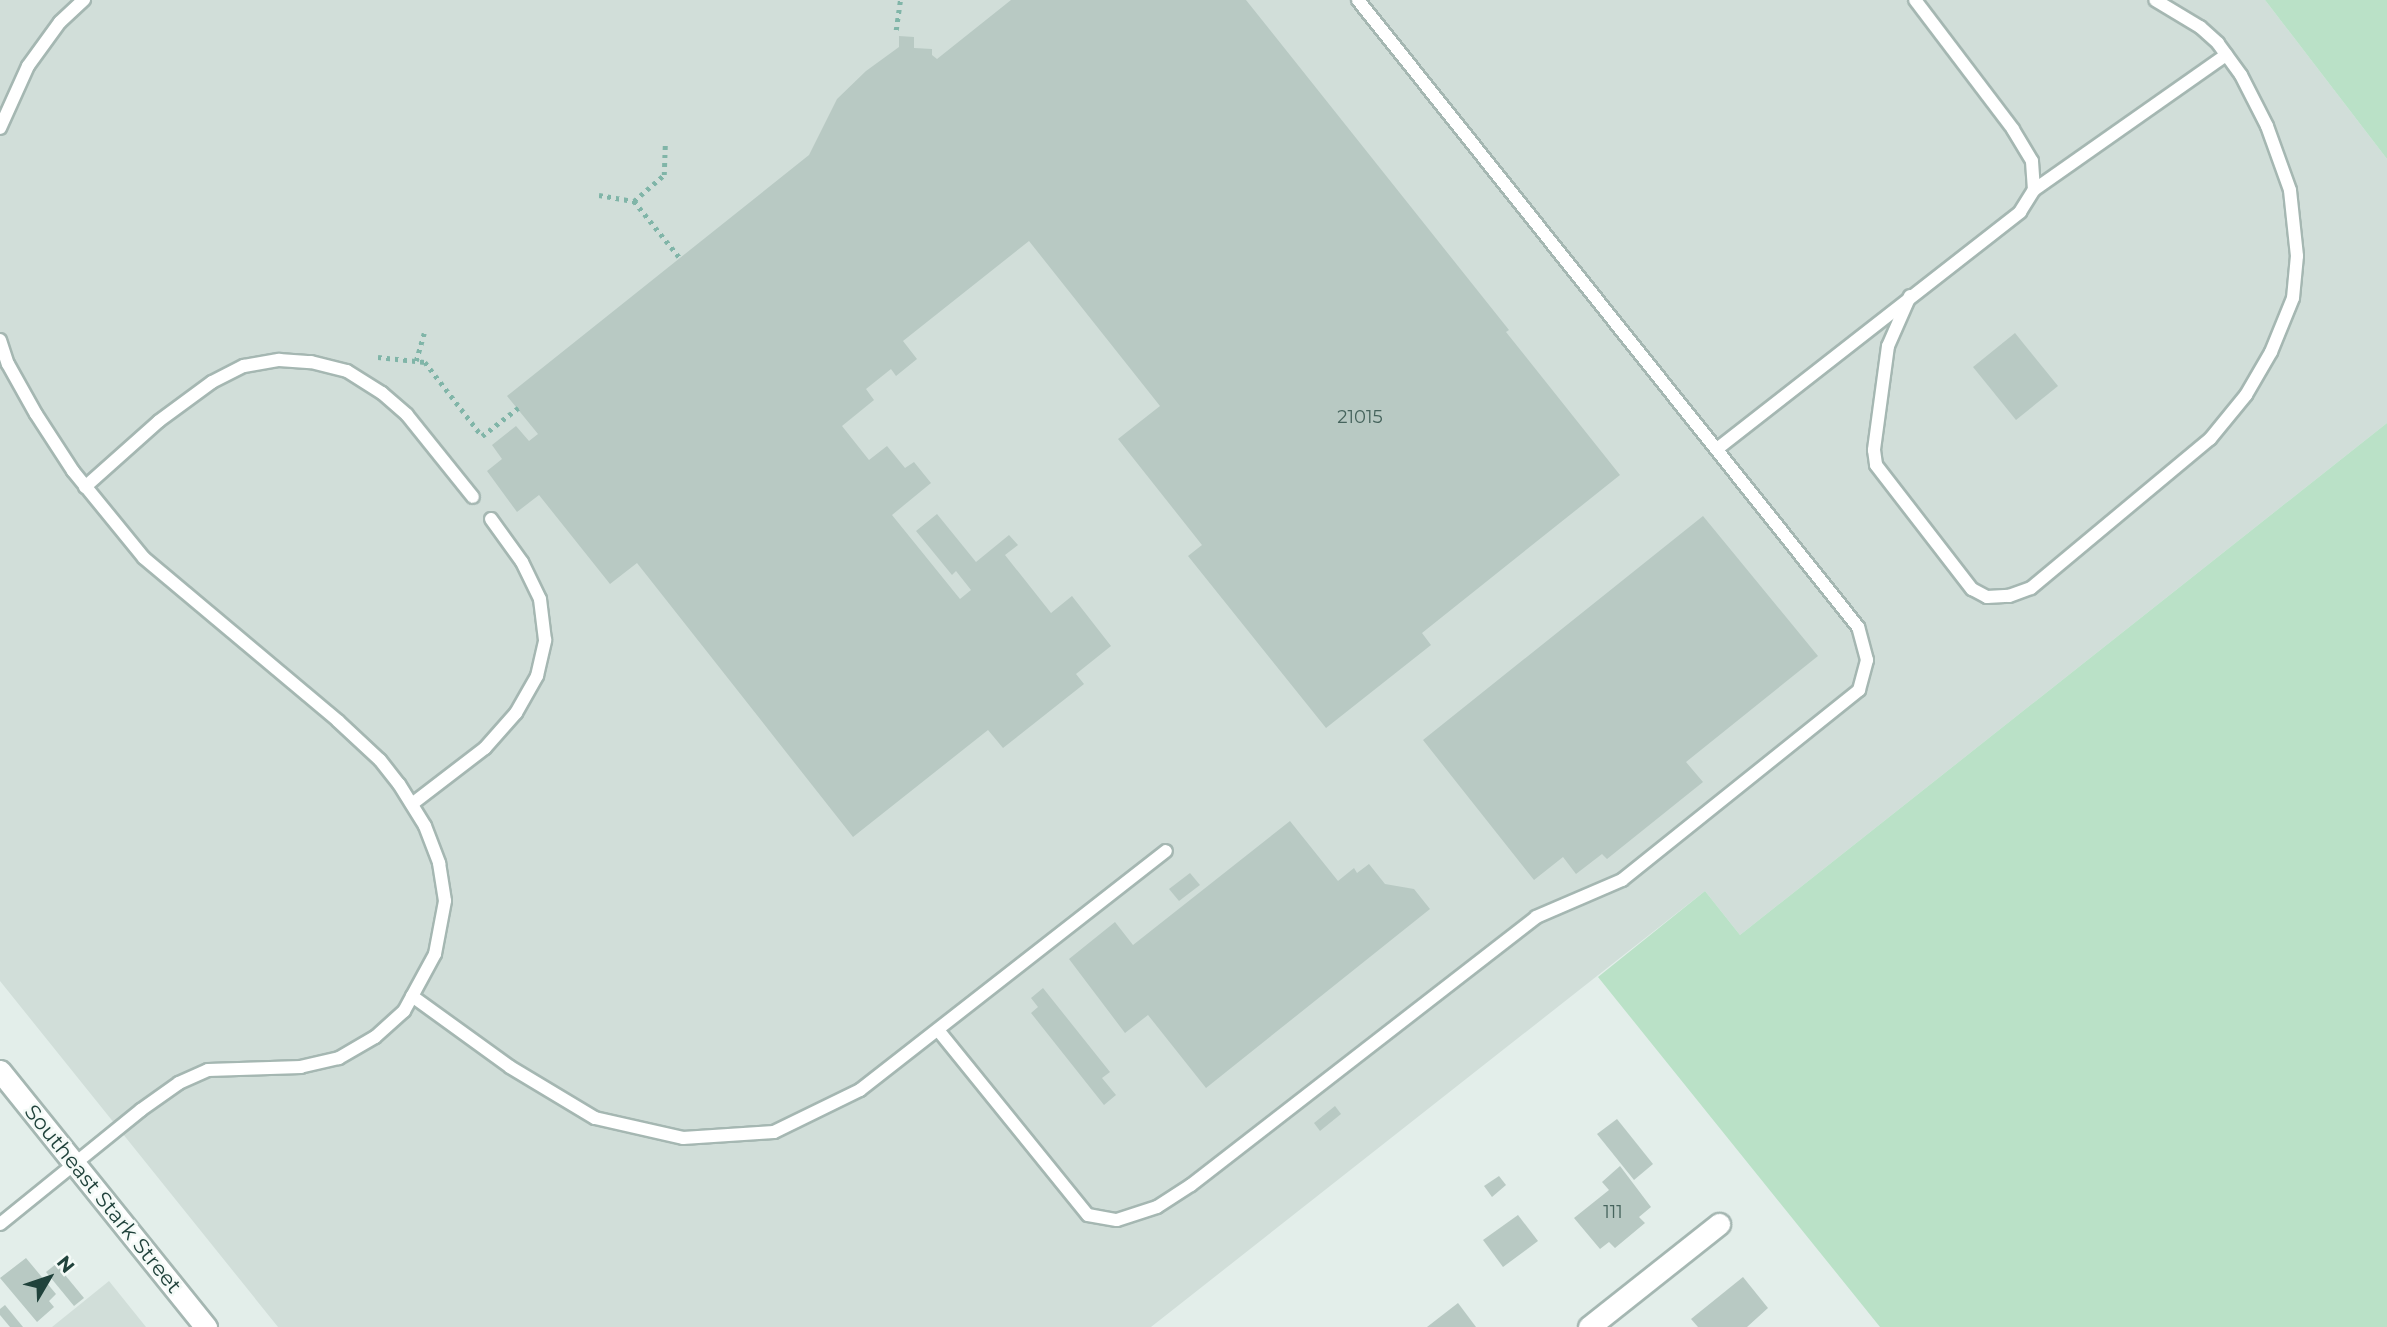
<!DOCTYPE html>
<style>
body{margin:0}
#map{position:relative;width:2387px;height:1327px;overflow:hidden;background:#e3eeea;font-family:Montserrat,sans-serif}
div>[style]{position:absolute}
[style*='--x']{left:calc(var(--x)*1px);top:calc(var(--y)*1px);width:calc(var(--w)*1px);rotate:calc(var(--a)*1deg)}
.built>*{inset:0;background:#d1ded9}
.green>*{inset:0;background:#bae1c7}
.building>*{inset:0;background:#b8c9c3}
.path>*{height:4.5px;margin-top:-2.25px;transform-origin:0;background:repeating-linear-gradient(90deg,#80b5a8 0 3.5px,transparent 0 8.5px)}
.roads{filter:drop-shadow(2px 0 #a5b7b2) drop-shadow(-2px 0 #a5b7b2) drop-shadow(0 2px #a5b7b2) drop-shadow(0 -2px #a5b7b2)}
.lane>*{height:12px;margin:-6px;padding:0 6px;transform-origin:6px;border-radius:6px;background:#fff}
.street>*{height:21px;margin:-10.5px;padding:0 10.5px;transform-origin:10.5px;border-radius:10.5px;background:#fff}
.secondary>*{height:21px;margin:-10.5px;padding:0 10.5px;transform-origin:10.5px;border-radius:10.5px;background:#fff}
span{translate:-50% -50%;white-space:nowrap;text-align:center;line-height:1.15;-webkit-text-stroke:5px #f4faf7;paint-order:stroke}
.number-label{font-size:18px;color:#46645d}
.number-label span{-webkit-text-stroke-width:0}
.street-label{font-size:21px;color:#20423b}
.north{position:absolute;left:14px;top:1243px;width:70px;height:70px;-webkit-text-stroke:5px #f4faf7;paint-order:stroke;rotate:51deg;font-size:19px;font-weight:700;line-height:28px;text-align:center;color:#20423b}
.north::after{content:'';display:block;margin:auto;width:24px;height:32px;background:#20423b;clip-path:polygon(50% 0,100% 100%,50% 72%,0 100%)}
</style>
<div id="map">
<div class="built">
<div style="clip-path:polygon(0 0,2265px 0,2387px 159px,2387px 423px,1740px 935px,1705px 891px,1151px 1327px,278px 1327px,0 981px)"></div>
<div style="clip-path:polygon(109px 1281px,146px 1327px,52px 1327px)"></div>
</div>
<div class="green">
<div style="clip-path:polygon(2265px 0,2387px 0,2387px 159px)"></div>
<div style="clip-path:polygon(2387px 423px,2387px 1327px,1880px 1327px,1598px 977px,1705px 891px,1740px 935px)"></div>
</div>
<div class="building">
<div style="clip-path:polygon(1011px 0,1246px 0,1509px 330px,1506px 332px,1620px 475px,1422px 633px,1431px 645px,1326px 728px,1188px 556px,1202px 545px,1118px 439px,1160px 406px,1029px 241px,903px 341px,917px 359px,896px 376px,891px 369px,866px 389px,874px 400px,842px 426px,869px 460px,887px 446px,905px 468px,914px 462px,931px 483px,892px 515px,960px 599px,971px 590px,956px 571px,952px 575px,916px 531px,937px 514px,976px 562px,1009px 535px,1018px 545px,1005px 555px,1051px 613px,1072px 596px,1111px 646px,1076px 674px,1084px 684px,1003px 748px,988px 730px,853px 837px,637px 563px,610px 584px,539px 495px,517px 512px,487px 471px,502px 459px,492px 445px,516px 426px,529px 441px,538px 434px,507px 396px,809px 155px,837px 99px,866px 71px,899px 47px,899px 36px,914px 37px,914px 48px,932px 49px,932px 55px,937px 59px)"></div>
<div style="clip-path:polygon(2015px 333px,2058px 386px,2016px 420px,1973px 367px)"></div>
<div style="clip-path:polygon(1703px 516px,1818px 656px,1686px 762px,1703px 782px,1607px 859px,1602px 854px,1576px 874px,1563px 857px,1534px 880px,1423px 740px)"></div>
<div style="clip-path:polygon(1290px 821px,1338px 881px,1354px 868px,1357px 873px,1369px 864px,1385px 884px,1414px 889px,1430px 909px,1206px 1088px,1148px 1015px,1125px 1033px,1069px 959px,1115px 922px,1133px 945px)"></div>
<div style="clip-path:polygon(1190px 873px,1200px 885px,1179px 901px,1169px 889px)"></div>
<div style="clip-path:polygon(1043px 988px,1110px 1072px,1102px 1078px,1116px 1095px,1104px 1105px,1031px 1013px,1038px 1007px,1031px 998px)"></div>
<div style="clip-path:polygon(1335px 1106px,1341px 1114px,1320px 1131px,1314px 1123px)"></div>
<div style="clip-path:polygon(1617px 1119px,1653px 1164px,1634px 1180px,1597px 1134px)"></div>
<div style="clip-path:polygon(1620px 1166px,1651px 1207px,1639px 1217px,1645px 1223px,1615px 1248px,1609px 1242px,1600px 1249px,1574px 1218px,1609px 1190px,1602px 1182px)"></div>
<div style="clip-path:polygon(1499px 1176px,1506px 1185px,1492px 1197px,1484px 1186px)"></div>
<div style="clip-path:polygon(1518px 1215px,1538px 1241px,1503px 1267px,1483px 1240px)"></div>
<div style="clip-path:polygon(26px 1258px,56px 1294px,49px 1301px,54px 1307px,37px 1322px,0 1278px)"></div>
<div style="clip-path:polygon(56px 1264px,84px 1298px,74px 1306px,46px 1272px)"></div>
<div style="clip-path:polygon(1743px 1277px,1768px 1308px,1747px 1327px,1698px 1327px,1691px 1319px)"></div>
<div style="clip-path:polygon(1458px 1303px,1476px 1327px,1427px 1327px)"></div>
<div style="clip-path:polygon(5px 1305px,23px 1327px,10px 1327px,0 1315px,0 1309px)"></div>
</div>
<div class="path">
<div style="--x:896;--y:30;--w:30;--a:-82"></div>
<div style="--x:599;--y:195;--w:36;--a:10"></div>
<div style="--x:634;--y:201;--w:73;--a:51.1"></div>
<div style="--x:634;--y:201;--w:40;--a:-41"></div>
<div style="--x:664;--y:175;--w:30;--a:-88"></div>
<div style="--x:378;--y:357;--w:47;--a:6.1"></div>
<div style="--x:425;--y:362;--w:93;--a:52.4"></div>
<div style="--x:482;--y:436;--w:46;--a:-37.9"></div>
<div style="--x:416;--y:361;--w:29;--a:-74"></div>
</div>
<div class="roads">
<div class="lane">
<div style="--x:0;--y:128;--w:68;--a:-65.7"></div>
<div style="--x:28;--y:66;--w:54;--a:-54"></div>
<div style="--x:60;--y:22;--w:33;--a:-43"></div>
<div style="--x:2034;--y:190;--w:235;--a:-35.1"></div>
<div style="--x:1910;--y:296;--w:55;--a:113.7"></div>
<div style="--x:1888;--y:346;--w:105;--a:97.7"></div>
<div style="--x:1874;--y:450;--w:15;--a:82"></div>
<div style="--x:1876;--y:465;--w:157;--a:52.3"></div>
<div style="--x:1972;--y:589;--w:17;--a:28"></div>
<div style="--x:1987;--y:597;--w:22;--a:-3"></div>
<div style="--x:2009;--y:596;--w:23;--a:-20"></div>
<div style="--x:2031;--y:588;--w:233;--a:-39.8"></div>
<div style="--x:2210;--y:439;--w:57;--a:-50.7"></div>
<div style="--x:2246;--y:395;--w:50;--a:-59.8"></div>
<div style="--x:2271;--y:352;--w:58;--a:-67.8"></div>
<div style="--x:2293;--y:298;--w:42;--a:-84.6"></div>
<div style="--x:2297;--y:256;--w:66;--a:-96.1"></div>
<div style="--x:2290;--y:190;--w:68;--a:-109.8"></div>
<div style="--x:2267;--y:126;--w:57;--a:-117"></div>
<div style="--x:2241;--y:75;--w:39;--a:-126"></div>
<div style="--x:2218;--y:43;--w:24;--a:-138"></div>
<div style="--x:2200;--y:27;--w:52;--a:-149"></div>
<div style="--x:0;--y:340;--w:25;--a:72"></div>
<div style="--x:8;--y:364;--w:57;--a:60.8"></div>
<div style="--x:36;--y:414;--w:68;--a:57"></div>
<div style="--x:73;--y:471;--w:112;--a:50.8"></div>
<div style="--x:144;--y:558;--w:253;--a:40"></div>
<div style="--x:338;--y:721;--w:57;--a:42.9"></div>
<div style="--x:380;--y:760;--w:31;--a:52"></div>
<div style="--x:399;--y:784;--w:49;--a:58.2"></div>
<div style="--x:425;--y:826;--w:40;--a:69"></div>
<div style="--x:439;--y:863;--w:38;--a:81"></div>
<div style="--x:445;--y:901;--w:54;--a:100.7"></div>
<div style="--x:435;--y:954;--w:65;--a:118.5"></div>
<div style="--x:404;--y:1011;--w:39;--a:138"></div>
<div style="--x:375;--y:1037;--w:42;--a:149.7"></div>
<div style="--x:339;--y:1058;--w:39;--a:167"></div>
<div style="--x:301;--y:1067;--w:93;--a:178.2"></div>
<div style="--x:208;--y:1070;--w:32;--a:156"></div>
<div style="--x:179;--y:1083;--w:47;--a:144.6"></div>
<div style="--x:141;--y:1110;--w:181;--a:141"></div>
<div style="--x:1717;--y:449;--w:385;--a:-38"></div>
<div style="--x:2020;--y:212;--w:26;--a:-58"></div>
<div style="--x:2034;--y:190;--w:29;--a:-94"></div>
<div style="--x:2032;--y:161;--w:37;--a:-121"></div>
<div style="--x:2013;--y:129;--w:162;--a:-127.2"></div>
<div style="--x:85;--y:487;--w:99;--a:-41.7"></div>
<div style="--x:159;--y:421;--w:66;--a:-36.3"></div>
<div style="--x:212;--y:382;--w:36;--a:-27"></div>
<div style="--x:244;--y:366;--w:36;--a:-10"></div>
<div style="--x:279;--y:360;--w:32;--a:4"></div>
<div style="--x:311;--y:362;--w:37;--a:14"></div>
<div style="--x:347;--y:371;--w:41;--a:32.2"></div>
<div style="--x:382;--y:393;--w:33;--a:41"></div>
<div style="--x:407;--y:415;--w:105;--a:51.2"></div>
<div style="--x:412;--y:804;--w:92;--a:-37.5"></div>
<div style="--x:485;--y:748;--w:47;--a:-48.5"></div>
<div style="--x:516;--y:713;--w:43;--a:-60.4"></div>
<div style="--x:537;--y:676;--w:37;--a:-77"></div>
<div style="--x:545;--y:640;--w:41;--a:-97"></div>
<div style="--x:540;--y:599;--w:41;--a:-115.9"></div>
<div style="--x:522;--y:562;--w:53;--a:-125.8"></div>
<div style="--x:412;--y:996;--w:121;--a:35.9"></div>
<div style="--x:510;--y:1067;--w:99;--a:31"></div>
<div style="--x:595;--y:1118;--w:90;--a:12.8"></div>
<div style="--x:683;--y:1138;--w:91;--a:-3.8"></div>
<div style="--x:774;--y:1132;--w:96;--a:-26"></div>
<div style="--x:860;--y:1090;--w:388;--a:-38"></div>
<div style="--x:938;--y:1030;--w:238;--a:51"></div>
<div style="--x:1088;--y:1215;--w:29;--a:10"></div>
<div style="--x:1117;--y:1220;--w:42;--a:-18"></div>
<div style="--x:1157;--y:1207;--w:40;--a:-32.9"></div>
<div style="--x:1191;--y:1185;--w:437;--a:-37.8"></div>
<div style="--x:1536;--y:917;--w:94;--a:-23.3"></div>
<div style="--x:1622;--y:880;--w:304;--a:-38.7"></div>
<div style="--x:1859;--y:690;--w:31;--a:-75"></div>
<div style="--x:1867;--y:660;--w:34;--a:-105"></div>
<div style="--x:1858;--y:627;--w:802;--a:-128.57"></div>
</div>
<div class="street">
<div style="--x:1589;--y:1327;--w:166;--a:-38.4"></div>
</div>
<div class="secondary">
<div style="--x:0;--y:1071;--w:329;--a:51.2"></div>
</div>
</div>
<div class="number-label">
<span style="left:1360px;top:417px">21015</span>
<span style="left:1613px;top:1212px">111</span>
</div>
<div class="street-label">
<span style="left:103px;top:1199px;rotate:51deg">Southeast Stark Street</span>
</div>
<div class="north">N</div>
</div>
